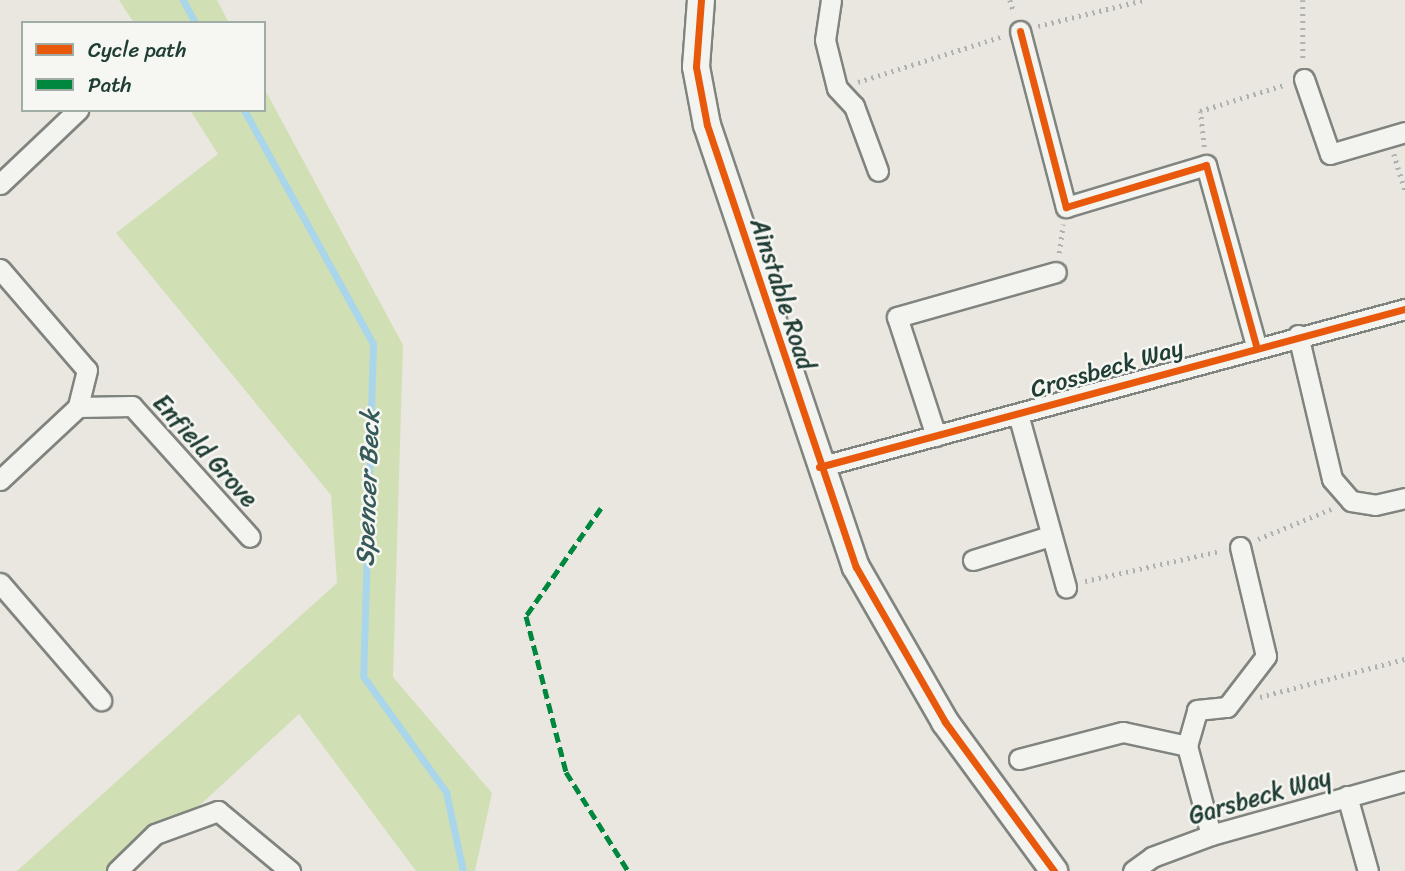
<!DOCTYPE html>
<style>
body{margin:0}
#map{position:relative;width:1405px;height:871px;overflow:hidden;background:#eae7e0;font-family:Sriracha,sans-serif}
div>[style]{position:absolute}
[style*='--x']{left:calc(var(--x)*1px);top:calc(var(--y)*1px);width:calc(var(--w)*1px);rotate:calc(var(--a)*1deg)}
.green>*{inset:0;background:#d1dfb4}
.stream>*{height:7px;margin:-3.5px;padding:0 3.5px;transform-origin:3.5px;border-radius:3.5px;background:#a9d6ea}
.path>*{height:4.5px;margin-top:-2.25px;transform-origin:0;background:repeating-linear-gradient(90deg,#aeb1af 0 2px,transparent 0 7px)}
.roads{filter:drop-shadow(2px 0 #80847f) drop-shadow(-2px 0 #80847f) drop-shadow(0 2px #80847f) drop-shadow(0 -2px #80847f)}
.street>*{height:19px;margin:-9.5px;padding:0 9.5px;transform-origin:9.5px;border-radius:9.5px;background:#f3f3f0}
.secondary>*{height:26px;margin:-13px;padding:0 13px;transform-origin:13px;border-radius:13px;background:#f3f3f0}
.quiet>*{height:5px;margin-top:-2.5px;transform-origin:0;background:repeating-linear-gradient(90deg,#00873e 0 10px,transparent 0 15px)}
.cycleway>*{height:7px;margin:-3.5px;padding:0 3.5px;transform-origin:3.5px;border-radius:3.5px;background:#e8590c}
span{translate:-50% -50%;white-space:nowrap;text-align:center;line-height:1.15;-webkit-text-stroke:5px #f6f6f2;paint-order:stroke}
.street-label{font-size:24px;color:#1f3d34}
.water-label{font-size:26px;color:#355a59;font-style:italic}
.legend{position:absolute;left:21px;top:21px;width:245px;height:91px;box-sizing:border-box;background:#f6f6f2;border:2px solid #a0aca6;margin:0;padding:9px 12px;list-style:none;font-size:21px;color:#1f3d34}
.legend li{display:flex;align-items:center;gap:14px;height:35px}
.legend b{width:35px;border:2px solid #a0aca6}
</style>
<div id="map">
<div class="green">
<div style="clip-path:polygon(119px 0,217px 0,229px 23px,134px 23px)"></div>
<div style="clip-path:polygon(264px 88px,403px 345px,393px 677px,492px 793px,475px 871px,416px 871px,299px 714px,128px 871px,17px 871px,337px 583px,331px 495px,116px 233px,218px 154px,190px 110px,264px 110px)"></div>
</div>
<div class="stream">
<div style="--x:183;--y:0;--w:26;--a:62"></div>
<div style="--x:244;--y:110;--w:267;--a:61.1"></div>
<div style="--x:373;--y:344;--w:332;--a:91.7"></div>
<div style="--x:363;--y:676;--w:143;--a:54.4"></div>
<div style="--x:446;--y:792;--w:81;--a:77.9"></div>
</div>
<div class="path">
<div style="--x:1010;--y:0;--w:14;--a:73"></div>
<div style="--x:1303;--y:0;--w:59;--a:90"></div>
<div style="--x:1038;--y:26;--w:109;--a:-13.8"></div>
<div style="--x:858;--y:82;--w:152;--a:-17.6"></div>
<div style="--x:1204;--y:147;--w:36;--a:-96"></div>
<div style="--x:1200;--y:111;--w:88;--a:-17.2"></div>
<div style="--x:1394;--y:154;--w:38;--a:73"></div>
<div style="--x:1059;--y:253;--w:29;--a:-82"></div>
<div style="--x:1258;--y:539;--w:79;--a:-22.3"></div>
<div style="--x:1085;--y:581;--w:138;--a:-12.5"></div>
<div style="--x:1260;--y:697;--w:150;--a:-14.7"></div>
</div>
<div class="roads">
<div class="street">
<div style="--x:831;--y:0;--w:40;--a:98.5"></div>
<div style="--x:825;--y:40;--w:49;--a:76"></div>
<div style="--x:837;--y:88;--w:25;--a:47"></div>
<div style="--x:854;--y:106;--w:69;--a:69.7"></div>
<div style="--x:1020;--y:31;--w:182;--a:75.4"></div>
<div style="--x:1066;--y:207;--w:146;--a:-16.7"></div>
<div style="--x:1206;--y:165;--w:187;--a:74.5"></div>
<div style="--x:1304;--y:79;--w:79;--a:70.9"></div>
<div style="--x:1330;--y:154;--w:78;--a:-16.3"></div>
<div style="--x:0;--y:184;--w:108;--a:-43.5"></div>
<div style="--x:0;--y:269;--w:133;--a:49.3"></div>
<div style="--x:87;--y:370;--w:38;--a:104"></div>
<div style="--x:78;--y:407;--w:107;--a:136.9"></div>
<div style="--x:1298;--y:335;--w:148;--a:76.7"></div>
<div style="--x:1332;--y:479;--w:29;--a:49"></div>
<div style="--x:1351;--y:501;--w:24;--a:9"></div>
<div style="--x:1375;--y:505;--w:31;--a:-13"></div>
<div style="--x:78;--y:407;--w:54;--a:-1.1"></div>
<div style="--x:132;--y:406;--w:176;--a:48"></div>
<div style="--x:1018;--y:414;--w:180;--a:74.5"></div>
<div style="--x:936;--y:436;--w:125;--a:-108.1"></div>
<div style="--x:897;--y:317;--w:165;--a:-15.8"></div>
<div style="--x:819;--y:467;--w:607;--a:-15.09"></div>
<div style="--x:973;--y:560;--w:81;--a:-17.3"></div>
<div style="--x:0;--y:583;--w:155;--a:49.2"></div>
<div style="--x:1187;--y:746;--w:92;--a:74.9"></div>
<div style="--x:1019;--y:759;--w:107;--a:-14.6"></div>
<div style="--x:1123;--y:732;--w:66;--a:12.3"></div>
<div style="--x:1187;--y:746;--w:37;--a:-74"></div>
<div style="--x:1197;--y:710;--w:30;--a:-6"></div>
<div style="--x:1227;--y:707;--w:64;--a:-52.6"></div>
<div style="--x:1266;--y:656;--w:112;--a:-103.4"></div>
<div style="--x:1347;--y:796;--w:78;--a:74.4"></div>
<div style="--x:117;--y:871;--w:53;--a:-44.2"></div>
<div style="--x:155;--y:834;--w:67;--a:-20.1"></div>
<div style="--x:218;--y:811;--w:94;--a:39.8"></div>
<div style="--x:1133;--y:871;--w:24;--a:-36"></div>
<div style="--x:1152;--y:857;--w:63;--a:-20.4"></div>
<div style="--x:1211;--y:835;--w:201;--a:-15.6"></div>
</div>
<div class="secondary">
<div style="--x:701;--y:0;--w:67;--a:94.3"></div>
<div style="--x:696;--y:67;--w:59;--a:79.3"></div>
<div style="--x:707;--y:125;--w:466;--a:71.4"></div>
<div style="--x:856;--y:567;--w:179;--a:60.1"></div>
<div style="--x:945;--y:722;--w:185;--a:53.8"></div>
</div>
</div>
<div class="quiet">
<div style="--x:601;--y:508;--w:131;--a:124.8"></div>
<div style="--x:526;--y:616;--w:161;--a:75.6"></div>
<div style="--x:566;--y:772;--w:117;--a:57.9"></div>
</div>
<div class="cycleway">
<div style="--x:701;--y:0;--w:67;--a:94.3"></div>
<div style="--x:696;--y:67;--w:59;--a:79.3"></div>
<div style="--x:707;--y:125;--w:466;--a:71.4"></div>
<div style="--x:856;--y:567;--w:179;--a:60.1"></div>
<div style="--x:945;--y:722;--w:185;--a:53.8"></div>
<div style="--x:1020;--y:31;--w:182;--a:75.4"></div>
<div style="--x:1066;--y:207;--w:146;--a:-16.7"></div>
<div style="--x:1206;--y:165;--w:187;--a:74.5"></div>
<div style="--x:819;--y:467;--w:607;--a:-15.09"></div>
</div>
<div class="street-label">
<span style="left:782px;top:294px;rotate:72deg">Ainstable Road</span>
<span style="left:1107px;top:369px;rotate:-16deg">Crossbeck Way</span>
<span style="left:205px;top:451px;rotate:48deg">Enfield Grove</span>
<span style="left:1260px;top:797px;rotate:-16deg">Garsbeck Way</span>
</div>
<div class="water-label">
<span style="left:368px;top:488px;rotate:-88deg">Spencer Beck</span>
</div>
<ul class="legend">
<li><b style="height:9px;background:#e8590c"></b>Cycle path</li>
<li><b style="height:9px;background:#00873e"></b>Path</li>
</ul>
</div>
